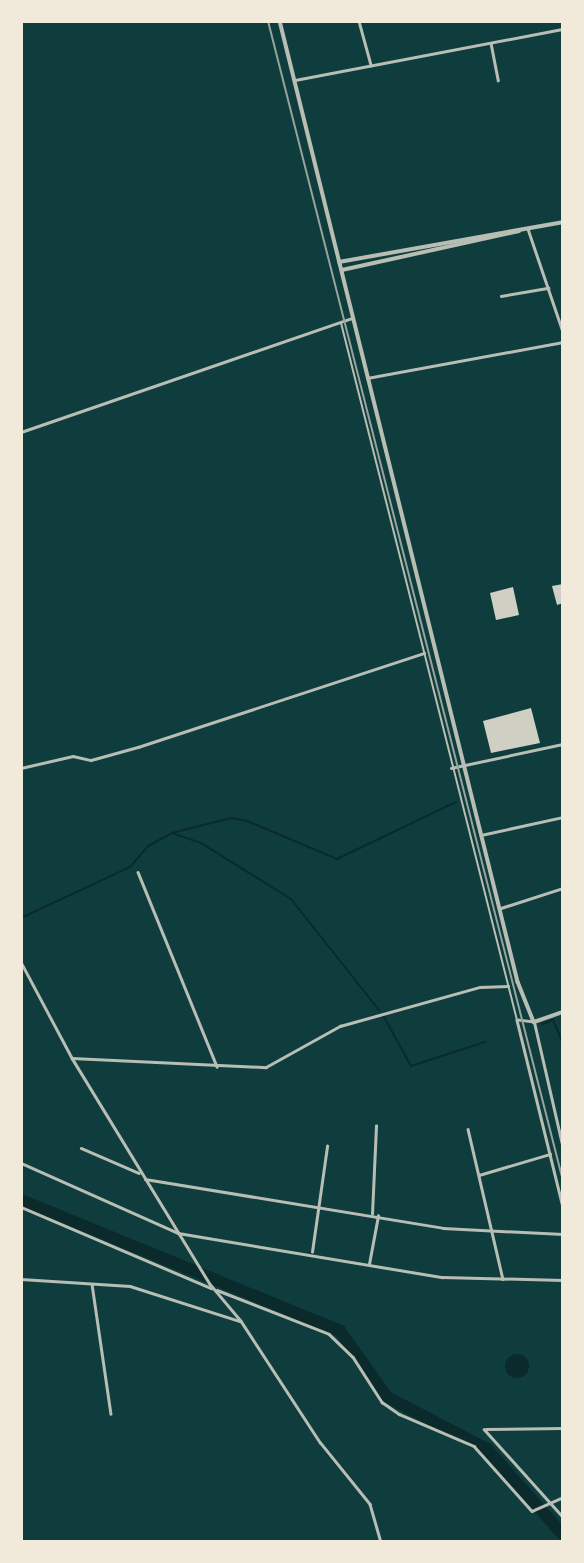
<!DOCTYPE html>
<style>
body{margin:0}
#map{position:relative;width:584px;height:1563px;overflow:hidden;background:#0f3d3e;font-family:"Roboto Condensed",sans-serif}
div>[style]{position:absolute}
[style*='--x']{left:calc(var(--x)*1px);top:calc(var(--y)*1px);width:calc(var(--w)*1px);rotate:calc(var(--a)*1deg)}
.water>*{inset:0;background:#0a2a2b}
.round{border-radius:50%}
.stream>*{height:2px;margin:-1px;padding:0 1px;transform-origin:1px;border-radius:1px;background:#0a2a2b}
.river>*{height:12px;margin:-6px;padding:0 6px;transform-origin:6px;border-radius:6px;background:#0a2a2b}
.building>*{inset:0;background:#cfcfc3}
.service>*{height:2px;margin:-1px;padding:0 1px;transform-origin:1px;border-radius:1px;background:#b8beb3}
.minor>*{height:2.5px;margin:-1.25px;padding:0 1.25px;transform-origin:1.25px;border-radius:1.25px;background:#b8beb3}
.tertiary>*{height:3.5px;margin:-1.75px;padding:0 1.75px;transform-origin:1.75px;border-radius:1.75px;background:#b8beb3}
.tram>*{height:2px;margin:-1px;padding:0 1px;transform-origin:1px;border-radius:1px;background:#97a49c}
span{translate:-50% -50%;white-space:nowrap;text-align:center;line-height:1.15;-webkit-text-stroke:6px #f1e9da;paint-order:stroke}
.frame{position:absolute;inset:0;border:23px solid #f1e9da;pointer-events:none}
</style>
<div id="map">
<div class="water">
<div class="round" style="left:505px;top:1354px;width:24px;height:24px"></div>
</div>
<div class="stream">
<div style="--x:172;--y:833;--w:61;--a:-14.3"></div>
<div style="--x:231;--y:818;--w:16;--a:11"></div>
<div style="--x:247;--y:821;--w:98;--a:22.9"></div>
<div style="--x:337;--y:859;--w:132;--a:-25.6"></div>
<div style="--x:21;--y:918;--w:120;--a:-25.1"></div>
<div style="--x:130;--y:867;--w:28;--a:-49"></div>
<div style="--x:148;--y:846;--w:27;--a:-28"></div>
<div style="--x:172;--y:833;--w:31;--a:19"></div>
<div style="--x:201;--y:843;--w:106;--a:31.9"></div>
<div style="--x:291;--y:899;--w:142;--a:51.6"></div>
<div style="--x:384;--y:1017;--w:56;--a:61.1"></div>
<div style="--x:411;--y:1066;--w:78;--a:-18"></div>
<div style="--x:542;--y:1024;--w:12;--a:-20"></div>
<div style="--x:553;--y:1020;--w:25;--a:67"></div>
</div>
<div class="river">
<div style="--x:21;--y:1200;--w:345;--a:22.3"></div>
<div style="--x:340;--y:1331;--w:81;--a:54.5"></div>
<div style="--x:387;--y:1397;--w:113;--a:27.5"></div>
<div style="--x:487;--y:1449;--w:115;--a:48.5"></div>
</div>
<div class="building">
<div style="clip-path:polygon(563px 584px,563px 603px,557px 605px,552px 586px)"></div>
<div style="clip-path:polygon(513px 587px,519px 615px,496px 620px,490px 593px)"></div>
<div style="clip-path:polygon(531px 708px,540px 743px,491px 753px,483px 721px)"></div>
</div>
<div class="service">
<div style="--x:341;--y:323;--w:719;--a:75.83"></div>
</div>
<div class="minor">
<div style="--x:359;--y:21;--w:46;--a:74.7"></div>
<div style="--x:491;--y:43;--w:38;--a:79"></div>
<div style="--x:295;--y:80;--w:273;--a:-10.8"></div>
<div style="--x:528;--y:229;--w:109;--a:71.2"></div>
<div style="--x:501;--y:296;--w:48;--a:-9.7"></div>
<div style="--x:367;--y:378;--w:199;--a:-10.4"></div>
<div style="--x:21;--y:432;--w:350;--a:-19"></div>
<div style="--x:21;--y:768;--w:53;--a:-13"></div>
<div style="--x:73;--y:756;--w:18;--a:13"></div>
<div style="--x:91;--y:760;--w:49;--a:-15.5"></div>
<div style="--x:138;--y:747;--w:301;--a:-18.2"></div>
<div style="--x:451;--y:768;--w:115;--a:-12.1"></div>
<div style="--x:481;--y:835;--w:84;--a:-12.4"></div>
<div style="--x:138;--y:872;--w:210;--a:67.9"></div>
<div style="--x:501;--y:908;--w:65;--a:-17.9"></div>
<div style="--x:21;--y:962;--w:109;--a:62"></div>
<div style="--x:72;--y:1058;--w:265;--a:58.6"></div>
<div style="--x:210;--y:1284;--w:48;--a:50"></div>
<div style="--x:241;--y:1321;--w:145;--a:56.9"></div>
<div style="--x:320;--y:1442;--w:80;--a:51.1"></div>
<div style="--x:370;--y:1504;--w:40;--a:74"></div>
<div style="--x:72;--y:1058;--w:194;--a:2.7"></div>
<div style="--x:266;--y:1067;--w:85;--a:-29"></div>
<div style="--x:340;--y:1026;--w:145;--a:-15.6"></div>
<div style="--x:480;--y:987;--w:28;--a:-2"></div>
<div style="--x:468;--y:1129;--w:154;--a:76.9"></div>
<div style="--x:81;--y:1148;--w:63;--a:23.3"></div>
<div style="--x:563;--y:1149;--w:130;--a:-102.9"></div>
<div style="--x:534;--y:1022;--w:17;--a:-173"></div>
<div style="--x:517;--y:1020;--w:193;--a:76.2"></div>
<div style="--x:21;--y:1163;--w:172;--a:24"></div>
<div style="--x:178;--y:1233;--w:268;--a:9.5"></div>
<div style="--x:442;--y:1277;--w:121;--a:1.4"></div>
<div style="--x:479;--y:1175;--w:74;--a:-16.5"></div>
<div style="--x:145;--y:1179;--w:302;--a:9.3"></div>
<div style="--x:443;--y:1228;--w:120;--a:2.9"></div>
<div style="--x:21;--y:1207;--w:207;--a:23.1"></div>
<div style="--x:372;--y:1214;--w:88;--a:-87.4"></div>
<div style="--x:312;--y:1252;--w:107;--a:-81.9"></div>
<div style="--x:369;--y:1264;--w:49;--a:-79.4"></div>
<div style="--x:21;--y:1279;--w:109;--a:3.7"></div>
<div style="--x:130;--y:1286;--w:115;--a:17.7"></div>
<div style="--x:92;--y:1284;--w:131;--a:81.7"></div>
<div style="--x:217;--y:1290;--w:120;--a:21.4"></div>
<div style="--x:329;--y:1334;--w:33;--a:44"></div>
<div style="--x:353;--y:1357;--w:54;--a:57.2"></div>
<div style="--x:382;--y:1402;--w:21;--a:35"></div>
<div style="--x:399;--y:1414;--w:82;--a:23.1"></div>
<div style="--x:474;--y:1446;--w:87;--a:48.3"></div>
<div style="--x:532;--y:1511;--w:34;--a:-24"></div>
<div style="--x:484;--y:1429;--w:118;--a:48.1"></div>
<div style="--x:486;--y:1429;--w:77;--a:-0.7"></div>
<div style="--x:260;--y:1541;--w:1;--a:90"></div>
</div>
<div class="tertiary">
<div style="--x:280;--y:21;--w:990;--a:76.09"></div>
<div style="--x:518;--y:982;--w:43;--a:68.2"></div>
<div style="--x:534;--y:1022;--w:31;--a:-19"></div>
<div style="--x:339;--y:262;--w:228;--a:-10.1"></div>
<div style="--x:342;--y:270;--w:181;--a:-12.4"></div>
</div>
<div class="tram">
<div style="--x:268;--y:21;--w:1197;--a:75.73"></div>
</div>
<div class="frame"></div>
</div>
